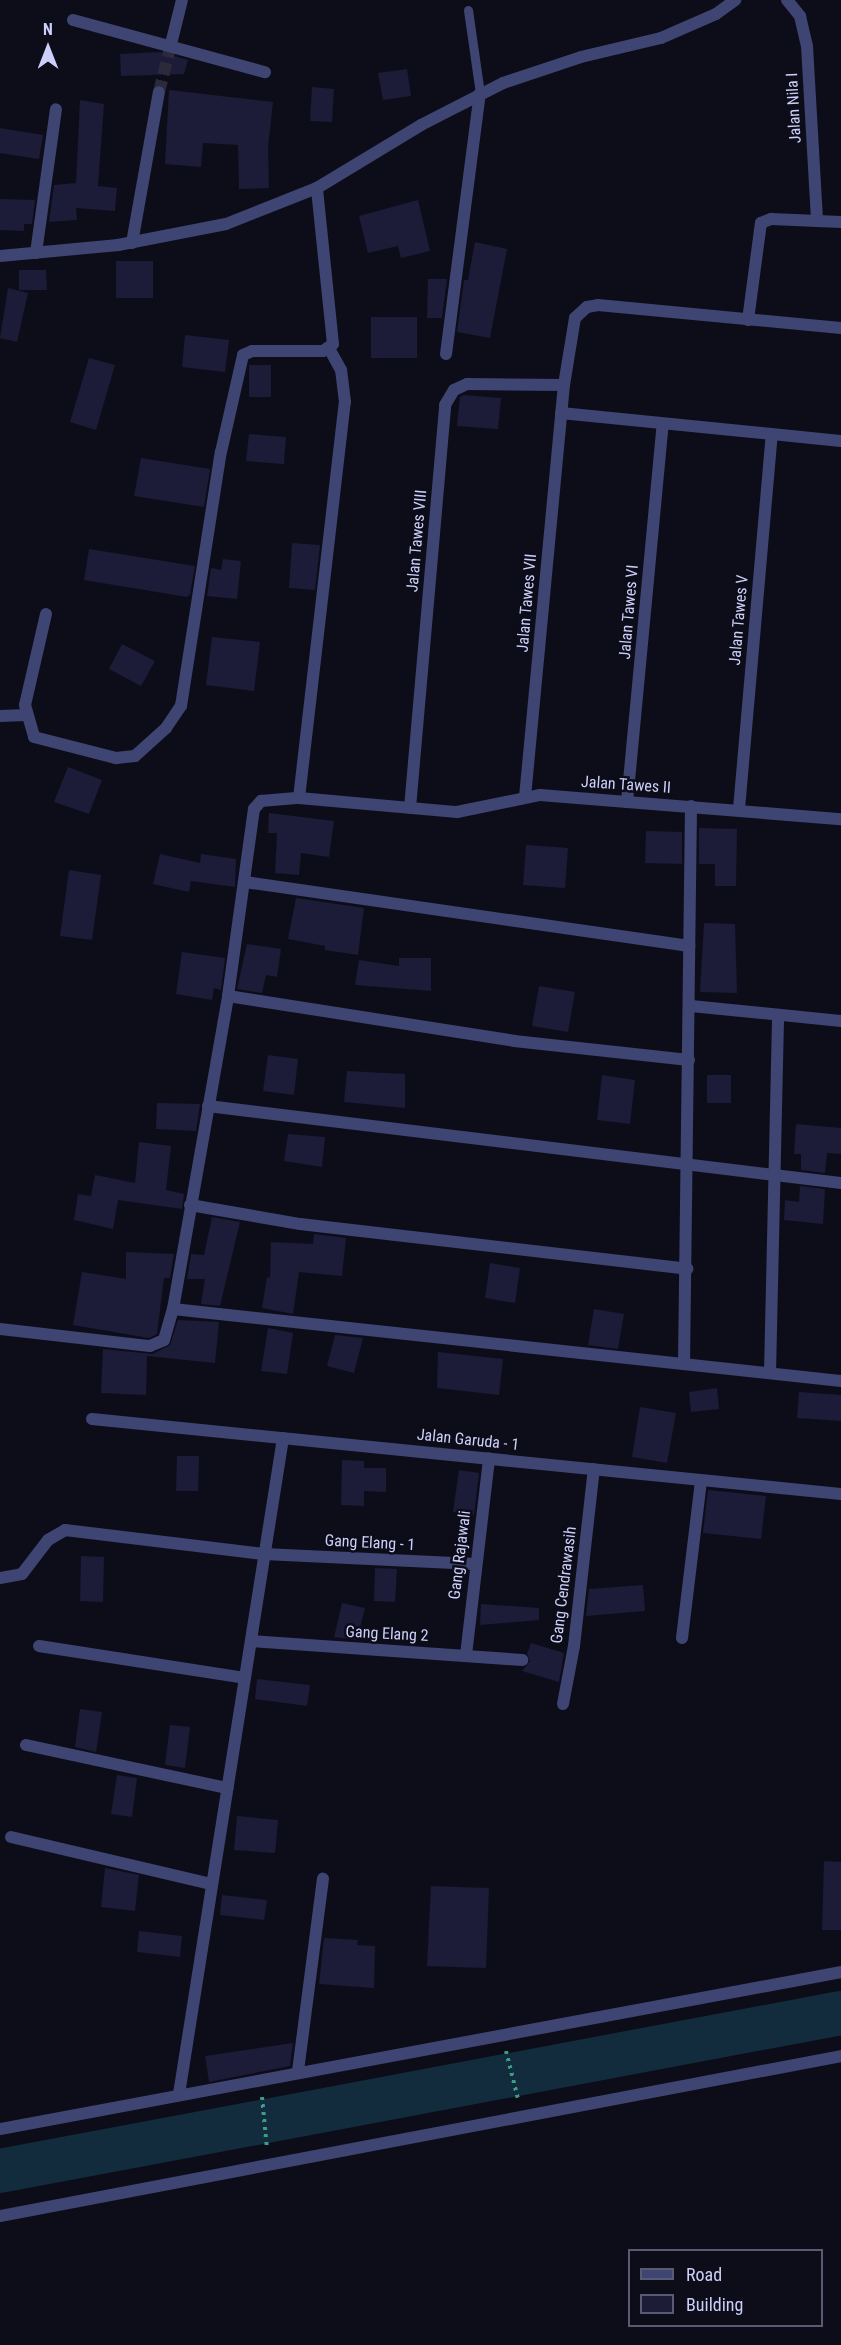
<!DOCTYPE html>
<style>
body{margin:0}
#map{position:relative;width:841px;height:2345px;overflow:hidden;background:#0d0d1a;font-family:"Roboto Condensed",sans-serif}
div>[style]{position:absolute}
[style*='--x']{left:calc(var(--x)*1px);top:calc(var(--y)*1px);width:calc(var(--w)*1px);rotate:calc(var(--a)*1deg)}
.river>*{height:44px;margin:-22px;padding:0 22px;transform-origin:22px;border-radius:22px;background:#132c3d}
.building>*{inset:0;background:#1c1b38}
.minor-tunnel>*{height:12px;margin-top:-6px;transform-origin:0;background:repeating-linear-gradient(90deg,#2a2a3b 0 12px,transparent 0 18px)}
.path>*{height:4px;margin-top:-2px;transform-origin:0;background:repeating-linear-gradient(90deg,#3b9e86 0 3px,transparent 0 7.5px)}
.service>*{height:9px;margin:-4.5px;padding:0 4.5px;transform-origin:4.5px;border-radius:4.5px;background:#3e4573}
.minor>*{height:12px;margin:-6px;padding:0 6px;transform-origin:6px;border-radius:6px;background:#3e4573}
span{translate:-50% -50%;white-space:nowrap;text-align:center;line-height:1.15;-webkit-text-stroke:5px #0d0d1a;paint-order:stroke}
.street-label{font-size:16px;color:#cccff9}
.legend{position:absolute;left:628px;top:2249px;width:195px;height:78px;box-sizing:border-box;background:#0d0d1a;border:2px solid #595b73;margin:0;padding:8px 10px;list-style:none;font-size:18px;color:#cccff9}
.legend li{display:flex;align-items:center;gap:12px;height:30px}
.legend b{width:30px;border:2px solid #595b73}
.north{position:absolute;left:18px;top:18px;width:60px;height:60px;-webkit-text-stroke:4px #0d0d1a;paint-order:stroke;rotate:0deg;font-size:16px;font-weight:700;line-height:24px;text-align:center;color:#cccff9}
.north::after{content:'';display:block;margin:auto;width:21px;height:27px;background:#cccff9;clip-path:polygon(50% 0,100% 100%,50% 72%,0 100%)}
</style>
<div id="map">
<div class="river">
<div style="--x:0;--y:2171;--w:856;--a:-10.64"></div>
</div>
<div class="building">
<div style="clip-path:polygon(160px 52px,188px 60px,184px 74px,121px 76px,120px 54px)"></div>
<div style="clip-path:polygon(407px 69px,411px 96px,383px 100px,378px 73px)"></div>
<div style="clip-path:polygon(312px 87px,334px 89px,332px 122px,310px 121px)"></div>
<div style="clip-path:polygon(169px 90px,273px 102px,268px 148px,269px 188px,239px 189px,238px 145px,203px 143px,201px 167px,165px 164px)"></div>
<div style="clip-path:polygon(80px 100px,104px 104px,98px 186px,117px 188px,115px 211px,76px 208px,77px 220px,49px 222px,54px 185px,76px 183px)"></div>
<div style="clip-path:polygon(0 128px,43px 135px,39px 159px,0 153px)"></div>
<div style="clip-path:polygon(0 199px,35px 200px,32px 224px,24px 224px,24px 231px,0 230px)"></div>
<div style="clip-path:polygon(418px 200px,430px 251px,401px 258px,398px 246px,368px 253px,359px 216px)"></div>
<div style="clip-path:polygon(475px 242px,507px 249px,490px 338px,457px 332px,464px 280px,468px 280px)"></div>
<div style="clip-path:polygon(116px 261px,153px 261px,153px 298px,116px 298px)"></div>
<div style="clip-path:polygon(19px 270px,46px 270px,47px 290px,19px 290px)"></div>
<div style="clip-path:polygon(428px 279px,447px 279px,442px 318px,427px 318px)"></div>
<div style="clip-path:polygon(8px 288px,28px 293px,17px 342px,0 338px)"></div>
<div style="clip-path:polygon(371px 317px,417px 317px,417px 358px,371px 358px)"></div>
<div style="clip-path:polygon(185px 335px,229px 340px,225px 372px,182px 367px)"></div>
<div style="clip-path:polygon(89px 358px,115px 365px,96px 430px,70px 422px)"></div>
<div style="clip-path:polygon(249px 365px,271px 365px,271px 397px,249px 397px)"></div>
<div style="clip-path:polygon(464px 395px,501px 398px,498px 429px,457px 426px,460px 397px)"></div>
<div style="clip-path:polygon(249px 434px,286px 437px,284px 464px,246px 461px)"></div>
<div style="clip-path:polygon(141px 458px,210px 469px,204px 507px,134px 496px)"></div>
<div style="clip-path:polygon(292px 543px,320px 545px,315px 590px,289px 588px)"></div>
<div style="clip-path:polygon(89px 549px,195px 566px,190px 594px,187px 597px,84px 580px)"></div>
<div style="clip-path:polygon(223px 559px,241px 561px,237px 599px,207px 596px,211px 568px,221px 570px)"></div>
<div style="clip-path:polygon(212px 637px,260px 642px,254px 691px,206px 685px)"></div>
<div style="clip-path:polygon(122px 644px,155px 661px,141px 686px,109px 669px)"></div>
<div style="clip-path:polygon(68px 767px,102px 780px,89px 814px,54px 802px)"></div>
<div style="clip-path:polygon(269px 813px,334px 821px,329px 857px,301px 853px,299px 875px,275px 873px,277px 833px,268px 833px)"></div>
<div style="clip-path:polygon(699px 828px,737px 829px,736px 886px,715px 886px,715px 864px,699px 864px)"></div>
<div style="clip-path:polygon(646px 831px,682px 832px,682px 864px,645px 863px)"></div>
<div style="clip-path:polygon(526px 845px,568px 848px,565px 888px,523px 885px)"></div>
<div style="clip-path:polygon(160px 854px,200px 863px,201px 854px,236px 859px,235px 887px,191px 881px,189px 892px,153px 884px)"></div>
<div style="clip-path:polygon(69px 870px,101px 875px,92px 940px,60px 936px)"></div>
<div style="clip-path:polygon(296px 898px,364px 908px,358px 955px,325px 950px,325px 946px,288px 939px)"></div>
<div style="clip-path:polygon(704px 923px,735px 924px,737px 993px,700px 992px)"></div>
<div style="clip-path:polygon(247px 944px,281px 949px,277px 977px,266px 975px,262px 993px,237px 989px)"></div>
<div style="clip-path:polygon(182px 952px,225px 958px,221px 990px,214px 988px,212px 1000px,176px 994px)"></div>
<div style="clip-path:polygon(399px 958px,431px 958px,431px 991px,355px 985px,359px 960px,399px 966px)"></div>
<div style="clip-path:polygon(539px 986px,575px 992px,568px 1032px,532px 1026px)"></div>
<div style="clip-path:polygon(268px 1055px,298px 1059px,294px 1095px,263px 1091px)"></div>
<div style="clip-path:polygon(347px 1071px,405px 1074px,405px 1108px,344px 1102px)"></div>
<div style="clip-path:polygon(602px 1075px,635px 1080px,630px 1124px,597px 1120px)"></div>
<div style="clip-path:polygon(707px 1075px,731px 1075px,731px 1103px,707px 1103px)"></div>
<div style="clip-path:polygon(157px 1103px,200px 1104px,196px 1131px,156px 1129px)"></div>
<div style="clip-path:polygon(796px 1124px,841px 1128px,841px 1154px,827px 1153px,825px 1173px,801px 1170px,801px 1154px,794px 1154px)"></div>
<div style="clip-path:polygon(288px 1134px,325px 1137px,322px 1167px,284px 1161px)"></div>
<div style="clip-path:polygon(139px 1142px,171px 1146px,166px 1190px,184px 1194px,182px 1209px,118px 1200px,113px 1229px,74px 1220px,78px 1194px,91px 1196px,95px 1175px,135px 1183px)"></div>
<div style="clip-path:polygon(800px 1186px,825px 1189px,823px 1224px,784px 1220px,785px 1200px,799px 1202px)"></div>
<div style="clip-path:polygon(212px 1217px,240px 1222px,220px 1306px,201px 1304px,205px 1279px,187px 1279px,191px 1254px,204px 1255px)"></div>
<div style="clip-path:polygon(314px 1234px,346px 1238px,342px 1276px,299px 1272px,293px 1314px,262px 1308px,267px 1277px,270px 1278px,271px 1242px,313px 1244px)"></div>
<div style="clip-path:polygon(126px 1252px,174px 1254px,170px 1278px,164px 1278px,157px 1334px,149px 1338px,73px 1325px,82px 1272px,126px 1279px)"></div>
<div style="clip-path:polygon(490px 1263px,520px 1268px,515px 1303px,485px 1298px)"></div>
<div style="clip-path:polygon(594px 1309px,624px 1314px,618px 1349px,588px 1345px)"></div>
<div style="clip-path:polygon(178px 1320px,219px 1322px,215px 1363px,147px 1356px,146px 1395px,101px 1393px,103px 1349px,153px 1354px,170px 1345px)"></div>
<div style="clip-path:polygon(268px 1328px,293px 1333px,287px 1374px,261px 1371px)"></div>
<div style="clip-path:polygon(335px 1335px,363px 1338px,354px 1373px,327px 1366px)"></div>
<div style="clip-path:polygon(438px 1352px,503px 1359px,499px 1395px,437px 1388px)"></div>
<div style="clip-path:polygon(717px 1388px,719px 1409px,691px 1412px,689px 1392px)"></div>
<div style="clip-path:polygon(799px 1392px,841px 1395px,841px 1421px,797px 1418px)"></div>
<div style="clip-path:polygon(640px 1407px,676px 1413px,667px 1463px,632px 1457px)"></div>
<div style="clip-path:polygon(177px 1456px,199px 1456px,198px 1491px,176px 1491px)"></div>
<div style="clip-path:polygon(342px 1460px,364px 1461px,364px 1468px,386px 1468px,386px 1492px,364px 1491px,364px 1506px,341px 1505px)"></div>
<div style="clip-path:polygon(459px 1470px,479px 1473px,474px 1515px,453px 1512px)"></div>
<div style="clip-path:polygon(708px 1490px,766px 1496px,761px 1539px,703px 1533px)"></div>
<div style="clip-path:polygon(81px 1556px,104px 1557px,103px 1602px,80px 1601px)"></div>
<div style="clip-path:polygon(375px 1568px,397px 1569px,395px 1602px,374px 1601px)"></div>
<div style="clip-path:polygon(643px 1585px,645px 1611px,586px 1616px,589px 1589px)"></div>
<div style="clip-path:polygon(342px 1603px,365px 1608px,357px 1640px,334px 1637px)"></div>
<div style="clip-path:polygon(481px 1604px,539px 1608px,539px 1620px,480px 1625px)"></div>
<div style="clip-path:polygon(531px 1643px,564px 1653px,559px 1682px,522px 1671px,530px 1661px,527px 1654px)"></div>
<div style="clip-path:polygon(257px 1679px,310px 1685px,307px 1706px,255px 1699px)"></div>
<div style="clip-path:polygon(80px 1709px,102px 1712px,96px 1752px,75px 1747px)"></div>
<div style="clip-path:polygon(170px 1725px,190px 1727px,185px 1768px,165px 1765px)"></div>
<div style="clip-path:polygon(117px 1775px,137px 1778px,132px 1817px,111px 1814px)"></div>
<div style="clip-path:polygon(237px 1816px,278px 1820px,275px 1853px,234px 1850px)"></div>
<div style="clip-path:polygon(824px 1861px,841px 1862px,841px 1930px,822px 1930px)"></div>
<div style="clip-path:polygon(105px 1868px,139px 1875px,135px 1911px,101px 1907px)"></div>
<div style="clip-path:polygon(431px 1886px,489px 1888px,486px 1968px,427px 1966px)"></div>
<div style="clip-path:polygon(222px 1895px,267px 1900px,264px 1920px,220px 1915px)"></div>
<div style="clip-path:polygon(139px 1931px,182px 1936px,180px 1957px,137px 1952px)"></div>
<div style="clip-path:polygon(324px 1938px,358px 1940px,357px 1945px,375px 1946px,374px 1988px,319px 1984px)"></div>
<div style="clip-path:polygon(293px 2043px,290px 2066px,209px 2082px,205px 2056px)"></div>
</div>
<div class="minor-tunnel">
<div style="--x:159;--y:92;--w:49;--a:-76"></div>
</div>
<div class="path">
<div style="--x:506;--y:2051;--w:49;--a:76"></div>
<div style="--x:262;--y:2097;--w:52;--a:84.5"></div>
</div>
<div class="service">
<div style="--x:468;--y:10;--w:84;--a:81.8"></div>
</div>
<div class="minor">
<div style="--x:787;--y:0;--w:21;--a:51"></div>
<div style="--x:800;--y:16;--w:31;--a:77"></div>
<div style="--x:807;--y:46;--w:175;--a:86.7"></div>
<div style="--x:73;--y:20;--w:199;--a:15.2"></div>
<div style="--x:171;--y:44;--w:45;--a:-76"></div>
<div style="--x:132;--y:243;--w:153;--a:-79.9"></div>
<div style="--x:36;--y:253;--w:145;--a:-82.1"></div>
<div style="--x:0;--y:256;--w:119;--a:-5.3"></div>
<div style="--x:118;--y:245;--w:110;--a:-11"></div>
<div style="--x:226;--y:224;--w:98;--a:-21.6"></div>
<div style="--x:317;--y:188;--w:122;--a:-31.2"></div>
<div style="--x:421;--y:125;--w:92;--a:-27.1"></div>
<div style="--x:503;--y:83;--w:82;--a:-18.4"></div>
<div style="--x:581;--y:57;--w:82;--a:-13.4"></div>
<div style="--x:661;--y:38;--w:60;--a:-23.6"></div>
<div style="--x:716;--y:14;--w:24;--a:-36"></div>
<div style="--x:748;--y:320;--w:98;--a:-82.4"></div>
<div style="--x:761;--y:223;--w:11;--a:-22"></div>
<div style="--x:771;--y:219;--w:70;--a:2.5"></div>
<div style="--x:446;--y:354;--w:263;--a:-82.6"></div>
<div style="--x:561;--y:413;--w:281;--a:5.7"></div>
<div style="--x:46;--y:614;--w:93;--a:103"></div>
<div style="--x:25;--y:705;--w:33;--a:74"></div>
<div style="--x:34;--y:737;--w:85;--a:14.4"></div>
<div style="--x:116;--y:758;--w:19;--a:-6"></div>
<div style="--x:135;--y:756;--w:42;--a:-42.1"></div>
<div style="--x:166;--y:728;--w:27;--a:-56"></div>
<div style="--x:181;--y:706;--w:257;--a:-81.1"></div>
<div style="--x:221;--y:452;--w:99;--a:-77.2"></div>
<div style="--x:243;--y:355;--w:10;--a:-24"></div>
<div style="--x:252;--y:351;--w:71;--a:0"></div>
<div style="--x:323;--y:351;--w:12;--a:-35"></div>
<div style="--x:333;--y:344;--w:157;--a:-95.9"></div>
<div style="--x:0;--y:716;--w:26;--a:-2"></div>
<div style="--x:525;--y:797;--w:414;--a:-84.6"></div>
<div style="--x:564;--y:385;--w:68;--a:-80.7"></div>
<div style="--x:575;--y:318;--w:16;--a:-43"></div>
<div style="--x:587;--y:307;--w:11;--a:-10"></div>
<div style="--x:598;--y:305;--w:244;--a:5.4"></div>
<div style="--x:299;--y:798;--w:399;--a:-83.4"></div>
<div style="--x:345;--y:402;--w:32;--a:-97"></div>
<div style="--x:341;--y:370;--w:25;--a:-119"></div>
<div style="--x:627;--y:802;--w:380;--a:-84.6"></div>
<div style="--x:410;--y:808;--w:405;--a:-85"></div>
<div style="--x:445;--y:405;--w:17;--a:-59"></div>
<div style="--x:454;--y:390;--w:14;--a:-25"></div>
<div style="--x:467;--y:384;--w:97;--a:0.6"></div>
<div style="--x:739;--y:809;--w:376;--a:-85"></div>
<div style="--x:245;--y:882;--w:449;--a:8.2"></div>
<div style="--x:228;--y:996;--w:290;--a:8.9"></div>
<div style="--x:514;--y:1041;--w:176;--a:6.2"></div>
<div style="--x:691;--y:1006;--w:151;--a:5.7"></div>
<div style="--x:208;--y:1106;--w:638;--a:6.94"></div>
<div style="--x:190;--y:1205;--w:112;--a:9.8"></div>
<div style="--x:300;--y:1224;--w:390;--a:6.6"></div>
<div style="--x:173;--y:1309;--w:672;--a:6.15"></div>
<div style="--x:0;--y:1329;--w:151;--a:6.5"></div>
<div style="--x:150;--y:1346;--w:15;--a:-23"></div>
<div style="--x:164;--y:1340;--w:32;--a:-74"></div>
<div style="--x:173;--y:1309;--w:318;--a:-80"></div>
<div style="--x:228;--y:996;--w:189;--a:-82.1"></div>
<div style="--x:254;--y:809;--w:11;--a:-49"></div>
<div style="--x:261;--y:801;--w:38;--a:-5"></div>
<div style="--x:299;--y:798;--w:159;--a:5.1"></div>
<div style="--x:457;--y:812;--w:85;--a:-11.6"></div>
<div style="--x:540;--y:795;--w:302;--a:4.6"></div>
<div style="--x:684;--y:1364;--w:558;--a:-89.28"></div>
<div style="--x:770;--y:1373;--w:358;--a:-88.7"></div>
<div style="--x:92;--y:1419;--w:753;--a:5.72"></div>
<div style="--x:0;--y:1578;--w:22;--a:-10"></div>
<div style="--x:22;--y:1574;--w:43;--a:-52.6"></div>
<div style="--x:48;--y:1540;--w:20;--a:-30"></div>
<div style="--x:65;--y:1530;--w:200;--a:6.9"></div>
<div style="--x:264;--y:1554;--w:211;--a:2.7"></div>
<div style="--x:682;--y:1638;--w:157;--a:-83.1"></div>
<div style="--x:251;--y:1641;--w:272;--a:4"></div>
<div style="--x:39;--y:1646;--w:208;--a:8.8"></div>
<div style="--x:466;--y:1655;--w:198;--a:-83.3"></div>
<div style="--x:563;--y:1704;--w:59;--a:-79.3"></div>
<div style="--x:574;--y:1646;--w:178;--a:-83.6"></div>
<div style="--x:26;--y:1745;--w:206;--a:12.1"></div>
<div style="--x:11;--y:1837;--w:206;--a:13.2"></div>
<div style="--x:298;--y:2071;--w:194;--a:-82.6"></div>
<div style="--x:179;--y:2094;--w:664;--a:-80.99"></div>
<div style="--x:0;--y:2129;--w:856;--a:-10.57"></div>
<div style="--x:0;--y:2216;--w:856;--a:-10.77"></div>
</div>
<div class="street-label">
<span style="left:794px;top:108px;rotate:-93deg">Jalan Nila I</span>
<span style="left:417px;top:541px;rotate:-85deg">Jalan Tawes VIII</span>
<span style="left:527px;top:603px;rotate:-85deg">Jalan Tawes VII</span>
<span style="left:629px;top:612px;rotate:-85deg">Jalan Tawes VI</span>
<span style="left:739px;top:620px;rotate:-85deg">Jalan Tawes V</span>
<span style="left:626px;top:785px;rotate:4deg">Jalan Tawes II</span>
<span style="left:468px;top:1440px;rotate:6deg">Jalan Garuda - 1</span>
<span style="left:370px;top:1543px;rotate:3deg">Gang Elang - 1</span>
<span style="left:460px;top:1555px;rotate:-83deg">Gang Rajawali</span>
<span style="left:564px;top:1585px;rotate:-83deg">Gang Cendrawasih</span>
<span style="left:387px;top:1634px;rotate:3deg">Gang Elang 2</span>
</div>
<ul class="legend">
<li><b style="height:8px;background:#3e4573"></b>Road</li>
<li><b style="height:16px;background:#1c1b38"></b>Building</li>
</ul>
<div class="north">N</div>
</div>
